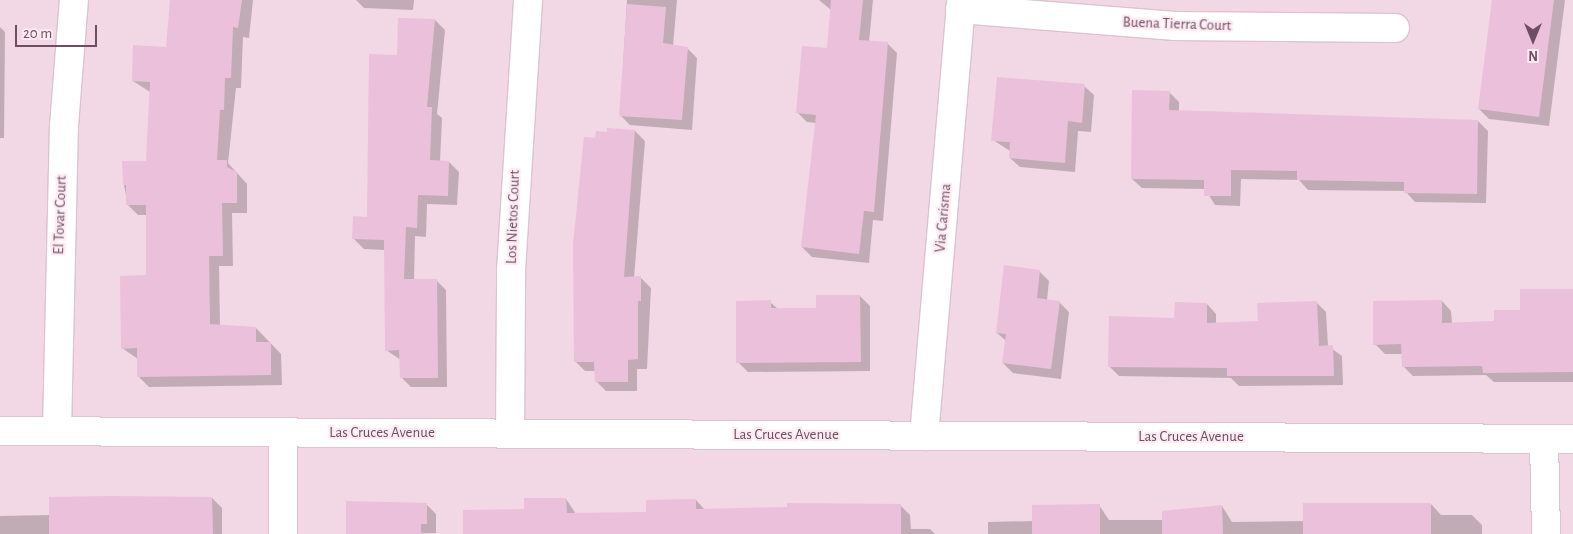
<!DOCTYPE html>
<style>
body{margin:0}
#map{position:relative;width:1573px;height:534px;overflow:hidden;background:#f9e5ed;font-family:"Alegreya Sans",sans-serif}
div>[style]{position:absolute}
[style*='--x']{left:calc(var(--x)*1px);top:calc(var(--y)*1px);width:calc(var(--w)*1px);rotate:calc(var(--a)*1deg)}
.residential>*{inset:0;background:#f2d7e4}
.shadow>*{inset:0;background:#0003}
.building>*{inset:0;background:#ebc0db}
.roads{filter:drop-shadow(1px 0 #ddc2d0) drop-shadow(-1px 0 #ddc2d0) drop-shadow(0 1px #ddc2d0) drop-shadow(0 -1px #ddc2d0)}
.minor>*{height:28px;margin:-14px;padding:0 14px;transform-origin:14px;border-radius:14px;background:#fff}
span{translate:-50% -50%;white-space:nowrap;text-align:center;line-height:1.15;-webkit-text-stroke:4.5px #fdebf2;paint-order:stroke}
.street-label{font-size:15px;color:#6f4d64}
.north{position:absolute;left:1508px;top:15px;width:50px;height:50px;-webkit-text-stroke:4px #fdebf2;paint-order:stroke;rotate:180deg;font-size:14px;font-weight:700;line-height:20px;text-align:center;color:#6f4d64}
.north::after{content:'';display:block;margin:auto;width:18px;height:22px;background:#6f4d64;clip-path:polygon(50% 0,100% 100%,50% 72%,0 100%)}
.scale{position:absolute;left:15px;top:25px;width:82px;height:22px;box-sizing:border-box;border:2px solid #6f4d64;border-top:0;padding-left:6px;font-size:15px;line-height:18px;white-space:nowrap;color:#6f4d64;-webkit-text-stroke:4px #fdebf2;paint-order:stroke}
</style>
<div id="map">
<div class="residential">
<div style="clip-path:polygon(0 0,1573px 0,1573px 534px,0 534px)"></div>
</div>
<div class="shadow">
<div style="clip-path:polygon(172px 0,253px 0,249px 38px,243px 37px,241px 88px,236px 88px,228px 163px,247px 184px,247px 213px,232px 213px,233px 266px,219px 266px,220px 326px,256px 328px,281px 354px,282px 385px,149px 387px,138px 376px,138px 359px,122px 348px,148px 276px,147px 215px,138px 215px,128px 205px,124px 185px,147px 162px,150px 92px,133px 81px,167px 48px)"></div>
<div style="clip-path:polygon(356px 0,414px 0,413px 10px,364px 8px)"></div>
<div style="clip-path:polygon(627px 0,677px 0,673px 46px,687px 48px,697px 58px,692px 130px,630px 125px,620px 115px)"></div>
<div style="clip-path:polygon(819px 0,873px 0,869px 42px,887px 43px,897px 53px,883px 221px,873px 220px,869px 263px,812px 257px,802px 247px,816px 123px,807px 122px,797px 112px,828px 50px,831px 10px)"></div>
<div style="clip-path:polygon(1493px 0,1565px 0,1549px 126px,1489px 119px,1479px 109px)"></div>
<div style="clip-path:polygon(435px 20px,445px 30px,437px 114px,442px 118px,440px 162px,449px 162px,459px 172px,457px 205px,427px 204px,426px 237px,415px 236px,414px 281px,436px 280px,446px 290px,447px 387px,411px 387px,401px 377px,401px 360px,386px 350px,385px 250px,364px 249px,354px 239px,369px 218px,398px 56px)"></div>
<div style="clip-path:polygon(0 27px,5px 32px,4px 138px,0 138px)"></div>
<div style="clip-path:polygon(1084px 86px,1094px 95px,1091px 132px,1078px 131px,1075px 172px,1020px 167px,1010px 158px,1010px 151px,993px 140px)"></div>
<div style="clip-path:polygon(1169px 92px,1179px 102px,1179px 112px,1478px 121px,1488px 131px,1486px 203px,1415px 202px,1405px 191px,1308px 190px,1299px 180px,1241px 179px,1240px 206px,1215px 205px,1205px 189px,1142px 188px,1132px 179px)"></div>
<div style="clip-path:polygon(635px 131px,645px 141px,634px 278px,641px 278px,651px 288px,647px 369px,637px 369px,637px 391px,606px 391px,596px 381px,596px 371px,585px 371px,575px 361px,596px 139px)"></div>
<div style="clip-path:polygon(1039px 271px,1049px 281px,1047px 300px,1059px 302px,1069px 312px,1061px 379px,1013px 373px,1003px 363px,1006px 341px,997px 333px)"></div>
<div style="clip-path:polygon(1573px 291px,1573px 382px,1494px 382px,1486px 375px,1413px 376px,1403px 366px,1403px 354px,1385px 354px,1375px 344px,1442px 301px,1451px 311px,1452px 324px,1495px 322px)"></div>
<div style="clip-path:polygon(860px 296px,870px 306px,870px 371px,748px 372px,738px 362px,770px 302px,778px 309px,818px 309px)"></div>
<div style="clip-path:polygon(1316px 302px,1326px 312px,1328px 346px,1342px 356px,1343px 385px,1239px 386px,1231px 378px,1119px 376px,1109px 366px,1175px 319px,1207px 304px,1216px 314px,1216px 324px,1259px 322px)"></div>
<div style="clip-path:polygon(212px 498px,222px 508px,222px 534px,0 534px,0 516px,50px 515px)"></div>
<div style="clip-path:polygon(566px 499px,576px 514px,648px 514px,696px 500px,705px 510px,900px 505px,910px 515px,911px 529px,930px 529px,935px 534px,465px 534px)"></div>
<div style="clip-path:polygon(426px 504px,436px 514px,436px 533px,347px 534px)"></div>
<div style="clip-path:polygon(1431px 504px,1441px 515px,1472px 515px,1482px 525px,1482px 534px,988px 534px,988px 522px,1033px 521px,1099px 505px,1109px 520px,1163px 520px,1222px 506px,1232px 522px,1304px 521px)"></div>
</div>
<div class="building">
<div style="clip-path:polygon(170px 0,242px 0,238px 28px,233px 27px,231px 78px,225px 78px,224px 110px,220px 110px,217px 160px,227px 160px,227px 167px,237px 172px,237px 203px,222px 203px,223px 256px,209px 256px,210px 324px,256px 327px,256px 342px,271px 342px,271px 375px,137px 377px,137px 348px,121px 349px,120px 276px,146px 275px,146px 205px,126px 205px,126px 185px,123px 185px,122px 161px,146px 161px,150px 82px,132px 81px,133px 45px,166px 47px)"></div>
<div style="clip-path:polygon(831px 0,863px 0,859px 40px,888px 42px,874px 212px,864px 211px,859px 254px,801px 247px,816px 115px,796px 113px,802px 46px,827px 48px)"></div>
<div style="clip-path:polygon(1492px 0,1554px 0,1539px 117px,1478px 109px)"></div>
<div style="clip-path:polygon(627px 4px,666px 7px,663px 43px,688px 47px,682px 120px,619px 116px)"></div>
<div style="clip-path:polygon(398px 18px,435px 19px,427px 107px,432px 107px,430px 160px,449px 161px,448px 196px,418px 195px,417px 228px,406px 227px,404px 279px,437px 279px,438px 378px,400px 378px,399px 350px,385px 351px,384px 240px,352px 239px,353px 216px,367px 217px,369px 54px,397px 55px)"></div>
<div style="clip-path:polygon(997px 77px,1085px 84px,1082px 123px,1068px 121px,1065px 163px,1009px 158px,1010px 142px,991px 141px)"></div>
<div style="clip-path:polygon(1132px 90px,1170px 91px,1169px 110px,1478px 120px,1477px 194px,1404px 193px,1404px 182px,1297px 180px,1297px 171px,1231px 170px,1231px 196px,1204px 196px,1204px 180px,1131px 179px)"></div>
<div style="clip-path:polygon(607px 128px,635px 130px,624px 277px,641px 276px,641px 301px,638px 301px,638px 359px,628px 360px,628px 382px,595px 382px,594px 362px,574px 362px,573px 244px,584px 137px,595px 138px,596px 131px,607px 132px)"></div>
<div style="clip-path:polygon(1004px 265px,1040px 270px,1037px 298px,1060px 301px,1051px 369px,1002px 363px,1006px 334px,996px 333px)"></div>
<div style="clip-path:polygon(1520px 289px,1573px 289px,1573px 372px,1483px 373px,1482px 366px,1402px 367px,1401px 344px,1373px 345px,1373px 301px,1442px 300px,1442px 323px,1494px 321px,1494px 310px,1520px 310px)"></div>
<div style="clip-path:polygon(816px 295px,860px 295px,861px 362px,736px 363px,736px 301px,771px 300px,771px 308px,816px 308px)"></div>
<div style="clip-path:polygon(1317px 301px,1319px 346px,1333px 345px,1334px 376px,1227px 376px,1227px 368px,1108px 367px,1109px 316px,1174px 318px,1175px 302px,1207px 303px,1207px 323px,1258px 321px,1257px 303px)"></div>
<div style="clip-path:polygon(110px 496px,212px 497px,213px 534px,49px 534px,49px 497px)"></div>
<div style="clip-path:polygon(524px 498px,566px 498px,567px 513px,646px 512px,646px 500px,696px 499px,696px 509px,787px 507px,787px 503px,901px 504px,901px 534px,463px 534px,463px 510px,524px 509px)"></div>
<div style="clip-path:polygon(346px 501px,427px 503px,427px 524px,421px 524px,421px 534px,346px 534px)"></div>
<div style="clip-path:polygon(1303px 503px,1431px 503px,1431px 534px,1303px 534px)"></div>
<div style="clip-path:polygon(1100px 504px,1100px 534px,1032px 534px,1032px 505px)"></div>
<div style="clip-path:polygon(1222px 505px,1223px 534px,1162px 534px,1162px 511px)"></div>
</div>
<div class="roads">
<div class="minor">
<div style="--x:960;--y:9;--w:216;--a:4.5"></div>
<div style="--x:1175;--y:26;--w:220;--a:0.5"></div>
<div style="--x:0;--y:431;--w:1573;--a:0.29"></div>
<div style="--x:57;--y:431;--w:305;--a:-88.7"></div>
<div style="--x:64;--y:126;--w:126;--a:-85.5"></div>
<div style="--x:510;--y:434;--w:163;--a:-89.6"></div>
<div style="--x:511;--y:271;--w:272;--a:-86.4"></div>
<div style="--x:924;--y:436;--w:438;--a:-85.1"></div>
<div style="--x:1544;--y:439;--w:95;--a:88.8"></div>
<div style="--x:283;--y:534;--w:102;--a:-90"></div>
</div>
</div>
<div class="street-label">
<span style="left:1177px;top:24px;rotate:2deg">Buena Tierra Court</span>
<span style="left:60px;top:215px;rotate:-88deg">El Tovar Court</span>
<span style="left:513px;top:217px;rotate:-88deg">Los Nietos Court</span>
<span style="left:943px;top:218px;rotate:-85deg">Via Carisma</span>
<span style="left:382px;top:433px">Las Cruces Avenue</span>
<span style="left:786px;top:435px">Las Cruces Avenue</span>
<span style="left:1191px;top:437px">Las Cruces Avenue</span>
</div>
<div class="north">N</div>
<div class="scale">20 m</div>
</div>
